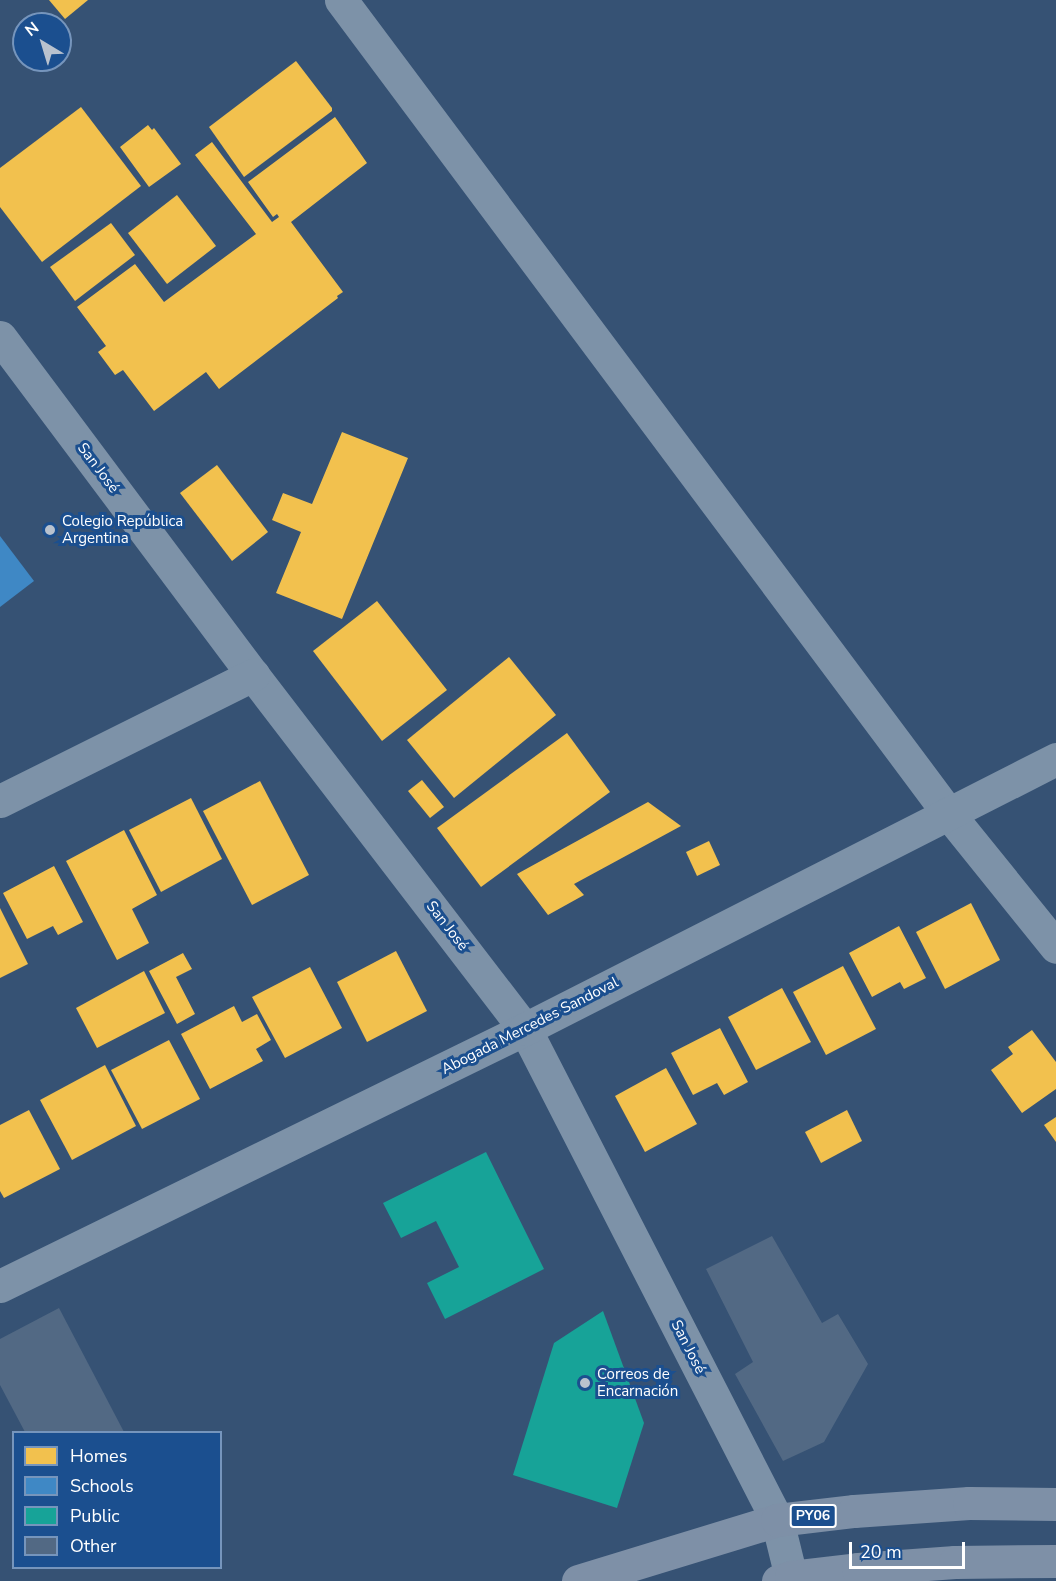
<!DOCTYPE html>
<meta charset="utf-8">
<style>
body{margin:0}
#map{position:relative;width:1056px;height:1581px;overflow:hidden;background:#365274;font-family:"Nunito Sans",sans-serif}
div>[style]{position:absolute}
[style*='--x']{left:calc(var(--x)*1px);top:calc(var(--y)*1px);width:calc(var(--w)*1px);rotate:calc(var(--a)*1deg)}
.homes>*{inset:0;background:#f2c14e}
.schools>*{inset:0;background:#3f88c5}
.public>*{inset:0;background:#17a398}
.building>*{inset:0;background:#526984}
.minor>*{height:33px;margin:-16.5px;padding:0 16.5px;transform-origin:16.5px;border-radius:16.5px;background:#7d92a8}
.trunk>*{height:33px;margin:-16.5px;padding:0 16.5px;transform-origin:16.5px;border-radius:16.5px;background:#7e90a7}
.dots>*{width:16px;height:16px;translate:-50% -50%;box-sizing:border-box;border:3px solid #1b4f8f;border-radius:50%}
span{translate:-50% -50%;white-space:nowrap;text-align:center;line-height:1.15;-webkit-text-stroke:6px #1b4f8f;paint-order:stroke}
.shield-label span{padding:2px 4px;background:#1b4f8f;border:2px solid;border-radius:4px;-webkit-text-stroke-width:0}
.shield-label{font-size:14px;color:#fff;font-weight:700}
.street-label{font-size:15px;color:#fff}
.poi-label{font-size:15px;color:#fff}
.left{translate:0 -50%;text-align:left}
.legend{position:absolute;left:12px;top:1431px;width:210px;height:138px;box-sizing:border-box;background:#1b4f8f;border:2px solid #7695bc;margin:0;padding:8px 10px;list-style:none;font-size:18px;color:#fff}
.legend li{display:flex;align-items:center;gap:12px;height:30px}
.legend b{width:30px;border:2px solid #7695bc}
.north{position:absolute;left:12px;top:12px;width:60px;height:60px;box-sizing:border-box;background:#1b4f8f;border:2px solid #7695bc;border-radius:50%;rotate:322deg;font-size:16px;font-weight:700;line-height:24px;text-align:center;color:#fff}
.north::after{content:'';display:block;margin:auto;width:21px;height:27px;background:#b9c2ce;clip-path:polygon(50% 0,100% 100%,50% 72%,0 100%)}
.scale{position:absolute;left:849px;top:1542px;width:116px;height:27px;box-sizing:border-box;border:3px solid #fff;border-top:0;padding-left:8px;font-size:18px;line-height:21px;white-space:nowrap;color:#fff;-webkit-text-stroke:4px #1b4f8f;paint-order:stroke}
</style>
<div id="map">
<div class="homes">
<div style="clip-path:polygon(49px 0,88px 0,65px 19px)"></div>
<div style="clip-path:polygon(296px 61px,332px 108px,332px 111px,244px 177px,209px 127px)"></div>
<div style="clip-path:polygon(81px 107px,141px 186px,42px 262px,0 207px,0 168px)"></div>
<div style="clip-path:polygon(335px 117px,367px 163px,291px 222px,343px 292px,337px 296px,338px 298px,219px 389px,206px 372px,154px 411px,123px 370px,115px 375px,98px 352px,106px 346px,77px 307px,135px 264px,164px 302px,256px 234px,195px 155px,212px 142px,272px 222px,279px 217px,277px 214px,273px 217px,248px 182px)"></div>
<div style="clip-path:polygon(148px 125px,152px 130px,154px 128px,181px 164px,149px 187px,120px 147px)"></div>
<div style="clip-path:polygon(177px 195px,216px 246px,167px 284px,128px 233px)"></div>
<div style="clip-path:polygon(111px 223px,135px 255px,75px 301px,50px 267px)"></div>
<div style="clip-path:polygon(342px 432px,408px 458px,342px 619px,276px 593px,301px 532px,272px 520px,283px 493px,312px 504px)"></div>
<div style="clip-path:polygon(217px 465px,268px 532px,232px 561px,180px 493px)"></div>
<div style="clip-path:polygon(377px 601px,447px 690px,382px 741px,313px 651px)"></div>
<div style="clip-path:polygon(509px 657px,556px 715px,454px 798px,407px 740px)"></div>
<div style="clip-path:polygon(567px 733px,610px 792px,481px 887px,437px 828px)"></div>
<div style="clip-path:polygon(422px 780px,444px 807px,430px 818px,408px 791px)"></div>
<div style="clip-path:polygon(260px 781px,309px 875px,252px 905px,203px 811px)"></div>
<div style="clip-path:polygon(191px 798px,222px 859px,161px 892px,129px 830px)"></div>
<div style="clip-path:polygon(648px 802px,681px 826px,574px 884px,584px 895px,548px 915px,517px 874px)"></div>
<div style="clip-path:polygon(124px 830px,157px 895px,132px 909px,149px 943px,117px 960px,66px 861px)"></div>
<div style="clip-path:polygon(709px 841px,720px 865px,697px 876px,686px 852px)"></div>
<div style="clip-path:polygon(54px 866px,83px 922px,58px 935px,53px 926px,27px 939px,3px 893px)"></div>
<div style="clip-path:polygon(971px 903px,1000px 960px,945px 989px,916px 932px)"></div>
<div style="clip-path:polygon(0 908px,28px 964px,0 978px)"></div>
<div style="clip-path:polygon(899px 926px,926px 978px,904px 989px,900px 982px,872px 997px,849px 953px)"></div>
<div style="clip-path:polygon(396px 951px,427px 1011px,367px 1042px,337px 982px)"></div>
<div style="clip-path:polygon(183px 953px,192px 969px,176px 977px,195px 1014px,177px 1024px,149px 971px)"></div>
<div style="clip-path:polygon(843px 966px,876px 1029px,826px 1055px,793px 992px)"></div>
<div style="clip-path:polygon(310px 967px,342px 1028px,285px 1058px,252px 997px)"></div>
<div style="clip-path:polygon(144px 971px,165px 1013px,97px 1048px,76px 1008px)"></div>
<div style="clip-path:polygon(782px 988px,811px 1042px,756px 1070px,728px 1017px)"></div>
<div style="clip-path:polygon(234px 1006px,242px 1022px,257px 1014px,271px 1040px,256px 1049px,263px 1061px,210px 1089px,181px 1034px)"></div>
<div style="clip-path:polygon(720px 1028px,748px 1082px,724px 1095px,717px 1083px,693px 1095px,671px 1053px)"></div>
<div style="clip-path:polygon(1032px 1030px,1056px 1062px,1056px 1089px,1022px 1113px,991px 1070px,1013px 1054px,1008px 1047px)"></div>
<div style="clip-path:polygon(169px 1040px,200px 1099px,142px 1129px,111px 1070px)"></div>
<div style="clip-path:polygon(105px 1065px,136px 1126px,72px 1160px,40px 1100px)"></div>
<div style="clip-path:polygon(666px 1068px,697px 1124px,645px 1152px,615px 1096px)"></div>
<div style="clip-path:polygon(29px 1110px,60px 1169px,4px 1198px,0 1191px,0 1125px)"></div>
<div style="clip-path:polygon(847px 1110px,862px 1141px,821px 1163px,805px 1132px)"></div>
<div style="clip-path:polygon(1056px 1117px,1056px 1142px,1044px 1125px)"></div>
</div>
<div class="schools">
<div style="clip-path:polygon(0 536px,34px 581px,0 607px)"></div>
</div>
<div class="public">
<div style="clip-path:polygon(486px 1152px,544px 1269px,445px 1319px,427px 1283px,459px 1267px,436px 1221px,401px 1238px,383px 1203px)"></div>
<div style="clip-path:polygon(603px 1311px,644px 1423px,617px 1508px,513px 1475px,554px 1343px)"></div>
</div>
<div class="building">
<div style="clip-path:polygon(772px 1236px,822px 1323px,838px 1314px,868px 1364px,824px 1442px,783px 1461px,735px 1374px,753px 1362px,706px 1269px)"></div>
<div style="clip-path:polygon(59px 1308px,124px 1432px,25px 1432px,0 1385px,0 1339px)"></div>
</div>
<div class="minor">
<div style="--x:341;--y:0;--w:1015;--a:53.25"></div>
<div style="--x:948;--y:813;--w:172;--a:51.1"></div>
<div style="--x:0;--y:337;--w:422;--a:53.2"></div>
<div style="--x:253;--y:675;--w:446;--a:52.5"></div>
<div style="--x:525;--y:1029;--w:552;--a:62.83"></div>
<div style="--x:777;--y:1520;--w:59;--a:76.2"></div>
<div style="--x:0;--y:801;--w:283;--a:-26.5"></div>
<div style="--x:0;--y:1286;--w:585;--a:-26.08"></div>
<div style="--x:525;--y:1029;--w:596;--a:-26.95"></div>
</div>
<div class="trunk">
<div style="--x:578;--y:1581;--w:208;--a:-17"></div>
<div style="--x:777;--y:1520;--w:78;--a:-6.7"></div>
<div style="--x:854;--y:1511;--w:115;--a:-4"></div>
<div style="--x:969;--y:1503;--w:87;--a:0.7"></div>
<div style="--x:778;--y:1581;--w:14;--a:-17"></div>
<div style="--x:791;--y:1577;--w:67;--a:-6.8"></div>
<div style="--x:858;--y:1569;--w:97;--a:-4.1"></div>
<div style="--x:955;--y:1562;--w:101;--a:-0.6"></div>
</div>
<div class="dots">
<div style="left:50px;top:530px;background:#b9c2ce"></div>
<div style="left:585px;top:1383px;background:#b9c2ce"></div>
</div>
<div class="shield-label">
<span style="left:813px;top:1516px">PY06</span>
</div>
<div class="street-label">
<span style="left:98px;top:468px;rotate:53deg">San José</span>
<span style="left:447px;top:926px;rotate:52deg">San José</span>
<span style="left:530px;top:1026px;rotate:-27deg">Abogada Mercedes Sandoval</span>
<span style="left:688px;top:1347px;rotate:63deg">San José</span>
</div>
<div class="poi-label">
<span class="left" style="left:62px;top:530px">Colegio República<br>Argentina</span>
<span class="left" style="left:597px;top:1383px">Correos de<br>Encarnación</span>
</div>
<ul class="legend">
<li><b style="height:16px;background:#f2c14e"></b>Homes</li>
<li><b style="height:16px;background:#3f88c5"></b>Schools</li>
<li><b style="height:16px;background:#17a398"></b>Public</li>
<li><b style="height:16px;background:#526984"></b>Other</li>
</ul>
<div class="north">N</div>
<div class="scale">20 m</div>
</div>
